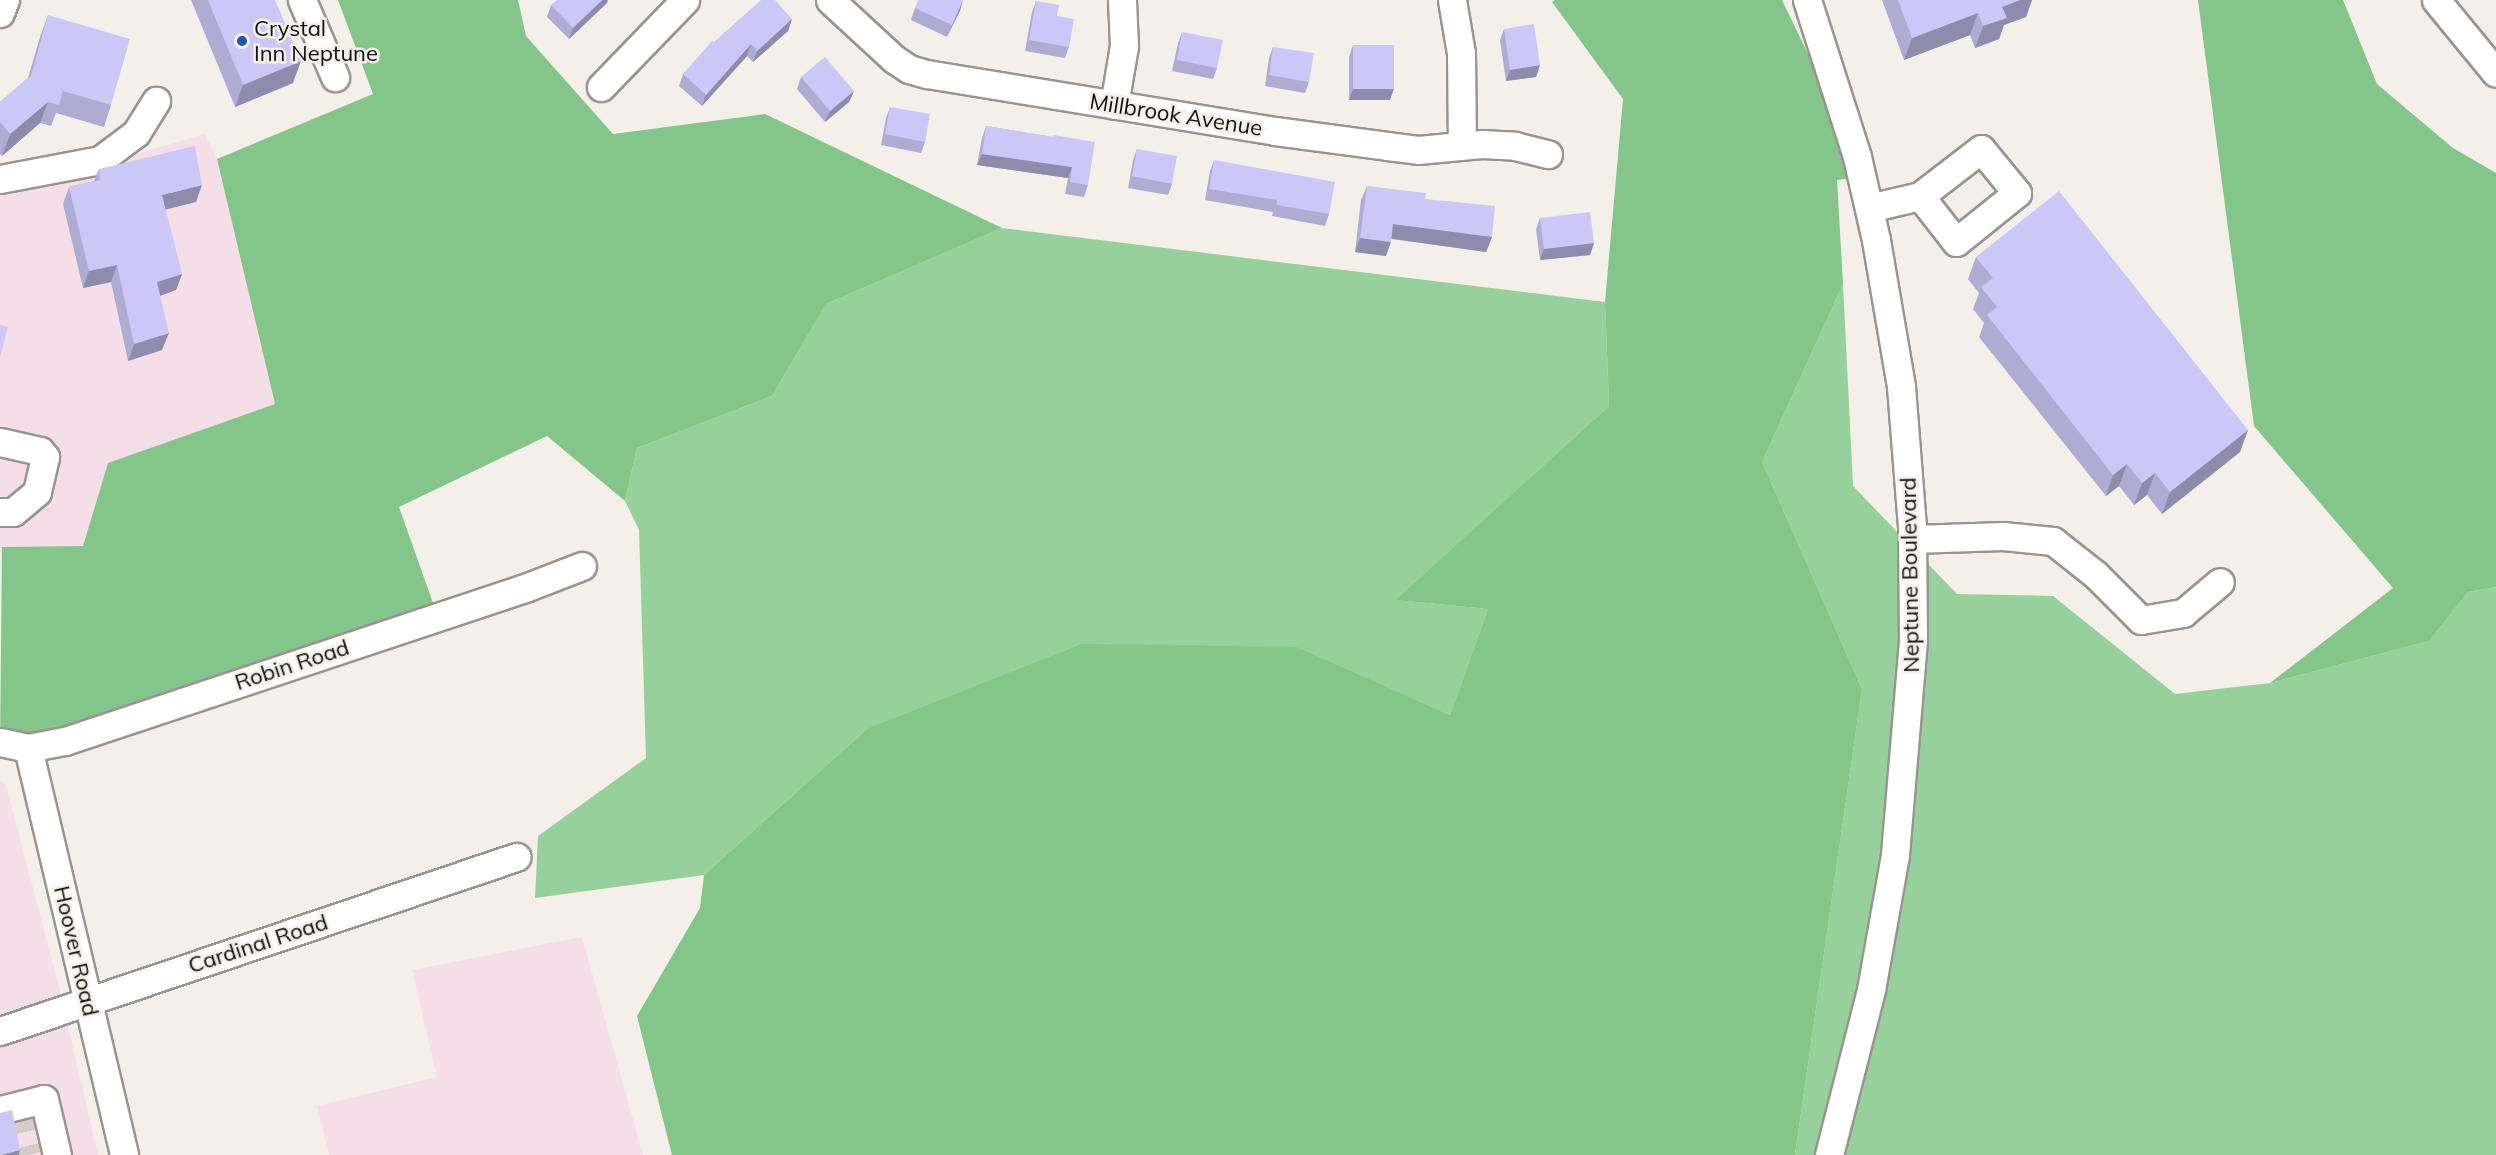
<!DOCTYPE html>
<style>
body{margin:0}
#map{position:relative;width:2496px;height:1155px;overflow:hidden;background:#f4efe9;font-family:Mulish,sans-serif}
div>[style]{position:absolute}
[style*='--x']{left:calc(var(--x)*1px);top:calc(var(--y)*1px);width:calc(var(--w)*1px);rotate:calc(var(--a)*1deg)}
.commercial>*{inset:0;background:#f6dee9}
.green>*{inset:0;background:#96d09a}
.forest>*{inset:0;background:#84c589}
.minor-tunnel>*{height:27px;margin-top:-13.5px;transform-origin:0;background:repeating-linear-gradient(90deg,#d2cdc8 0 27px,transparent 0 41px)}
.roads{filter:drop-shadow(2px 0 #99948f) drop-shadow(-2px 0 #99948f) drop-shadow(0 2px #99948f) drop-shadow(0 -2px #99948f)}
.minor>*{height:27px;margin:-13.5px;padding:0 13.5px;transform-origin:13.5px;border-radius:13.5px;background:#fff}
.wall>*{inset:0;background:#afacd4}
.shaded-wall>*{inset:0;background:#8e8cad}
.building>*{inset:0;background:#cbc8f7}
.dots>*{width:16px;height:16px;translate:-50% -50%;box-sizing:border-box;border:3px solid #f4efe9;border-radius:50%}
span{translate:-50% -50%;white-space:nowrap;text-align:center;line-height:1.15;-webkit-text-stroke:5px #f4efe9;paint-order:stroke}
.poi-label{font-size:22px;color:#100e0c}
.left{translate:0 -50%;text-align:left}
.street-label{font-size:22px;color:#100e0c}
</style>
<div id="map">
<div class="commercial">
<div style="clip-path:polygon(205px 134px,217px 159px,275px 404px,108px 463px,83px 546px,2px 547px,0 553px,0 193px)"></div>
<div style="clip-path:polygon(0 780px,6px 785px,58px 983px,98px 1155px,0 1155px)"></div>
<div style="clip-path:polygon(582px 937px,643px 1155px,329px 1155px,317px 1106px,437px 1077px,412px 970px)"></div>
</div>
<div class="green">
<div style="clip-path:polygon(1002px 228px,1605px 302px,1609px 406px,1397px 600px,1488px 609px,1450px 715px,1296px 648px,867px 729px,704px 875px,535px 898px,538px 836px,646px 758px,639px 530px,625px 501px,637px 448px,772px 396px,826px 304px)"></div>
<div style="clip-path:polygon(1843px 284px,1853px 486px,1957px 594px,2053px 596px,2175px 694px,2270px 683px,2429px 641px,2468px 592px,2496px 587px,2496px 1155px,1795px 1155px,1862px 689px,1762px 462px)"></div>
</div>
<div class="forest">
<div style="clip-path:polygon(338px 0,518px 0,526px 36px,613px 134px,765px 114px,1002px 228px,826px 304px,772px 396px,637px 448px,625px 501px,547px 436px,399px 507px,438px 617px,35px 762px,0 750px,2px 547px,83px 546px,108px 463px,275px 404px,217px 159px,373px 94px)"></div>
<div style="clip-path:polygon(1555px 0,1782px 0,1867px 176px,1837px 180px,1843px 284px,1762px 462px,1862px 689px,1795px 1155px,672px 1155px,637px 1016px,700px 908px,704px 875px,867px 729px,1082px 644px,1296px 647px,1450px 715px,1488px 609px,1396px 600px,1609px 406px,1605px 302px,1623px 99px,1552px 2px)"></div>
<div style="clip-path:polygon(2198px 0,2343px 0,2377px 84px,2453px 148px,2496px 173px,2496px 587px,2468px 592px,2429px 641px,2270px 683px,2393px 588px,2254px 426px)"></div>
</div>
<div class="minor-tunnel">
<div style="--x:16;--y:1106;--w:50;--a:76.2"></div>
</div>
<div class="roads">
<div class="minor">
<div style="--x:302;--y:0;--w:84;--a:66.8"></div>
<div style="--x:830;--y:0;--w:87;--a:42.7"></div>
<div style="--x:894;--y:59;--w:18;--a:34"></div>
<div style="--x:909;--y:69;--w:19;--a:16"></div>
<div style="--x:927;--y:74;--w:353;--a:9.3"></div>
<div style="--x:1275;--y:131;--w:113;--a:7.6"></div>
<div style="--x:1387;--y:146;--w:31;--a:7"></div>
<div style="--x:1418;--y:150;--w:64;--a:-5.4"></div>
<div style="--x:1482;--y:144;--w:33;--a:3"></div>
<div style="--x:1515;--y:146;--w:34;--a:14"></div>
<div style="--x:1452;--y:0;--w:54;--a:80.4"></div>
<div style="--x:1461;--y:53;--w:92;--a:89.4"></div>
<div style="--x:1807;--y:0;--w:165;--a:72.3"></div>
<div style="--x:1857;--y:157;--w:85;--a:77.1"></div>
<div style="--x:1876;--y:240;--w:149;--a:80.3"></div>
<div style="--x:1901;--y:387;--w:139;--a:85.5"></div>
<div style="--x:1912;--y:526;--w:114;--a:89.5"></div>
<div style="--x:1913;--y:640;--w:216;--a:94.8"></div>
<div style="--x:1895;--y:855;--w:137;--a:100.1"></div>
<div style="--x:1871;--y:990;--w:170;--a:104.3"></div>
<div style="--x:2436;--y:0;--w:94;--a:50.6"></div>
<div style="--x:0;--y:13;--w:14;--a:-69"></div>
<div style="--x:601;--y:87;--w:121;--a:-46"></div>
<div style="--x:1114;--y:105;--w:60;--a:-80.4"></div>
<div style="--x:1124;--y:46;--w:46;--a:-92.5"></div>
<div style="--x:0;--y:179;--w:102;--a:-10.8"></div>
<div style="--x:100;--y:160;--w:45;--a:-36.9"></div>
<div style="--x:136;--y:133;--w:38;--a:-58"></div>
<div style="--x:1869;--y:208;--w:52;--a:-13.2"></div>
<div style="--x:1920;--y:196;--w:77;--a:-37.6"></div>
<div style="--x:1981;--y:149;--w:57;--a:50.7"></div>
<div style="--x:2017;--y:193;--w:78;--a:141.2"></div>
<div style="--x:1956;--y:242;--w:58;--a:-128"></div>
<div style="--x:0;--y:442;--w:41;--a:12.7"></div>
<div style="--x:40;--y:451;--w:8;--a:50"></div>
<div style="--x:45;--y:457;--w:36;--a:103"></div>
<div style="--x:37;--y:492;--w:31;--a:140"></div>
<div style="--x:13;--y:512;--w:13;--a:180"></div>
<div style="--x:1913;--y:539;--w:90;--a:-1.9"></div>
<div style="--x:2003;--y:536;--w:50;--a:5.7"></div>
<div style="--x:2053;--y:541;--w:53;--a:38.2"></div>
<div style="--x:2095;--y:574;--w:65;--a:45"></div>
<div style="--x:2141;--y:620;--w:43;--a:-9.5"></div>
<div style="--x:2183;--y:613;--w:48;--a:-40"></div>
<div style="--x:0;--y:742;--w:29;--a:12"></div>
<div style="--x:28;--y:748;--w:38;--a:-11"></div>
<div style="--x:65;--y:741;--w:485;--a:-18.4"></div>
<div style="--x:525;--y:588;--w:61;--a:-21.1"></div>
<div style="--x:28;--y:748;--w:418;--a:76.7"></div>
<div style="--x:0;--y:1031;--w:545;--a:-18.63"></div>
<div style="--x:0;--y:1110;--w:45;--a:-14"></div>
<div style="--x:44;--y:1099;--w:57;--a:76.9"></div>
</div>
</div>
<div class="wall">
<div style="clip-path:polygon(191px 0,275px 0,293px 83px,235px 107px)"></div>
<div style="clip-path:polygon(963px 0,947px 37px,911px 20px,915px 8px)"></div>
<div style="clip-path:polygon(1882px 0,2032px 0,2026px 17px,2004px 25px,1999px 39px,1975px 48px,1970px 35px,1904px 60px)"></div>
<div style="clip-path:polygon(1036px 1px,1057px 16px,1069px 47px,1065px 58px,1025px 51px,1032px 12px)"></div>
<div style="clip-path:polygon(607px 3px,569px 39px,547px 17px,551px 5px)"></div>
<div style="clip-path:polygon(48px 15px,111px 105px,104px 127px,56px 113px,51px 126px,40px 123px,2px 156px,0 154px,0 102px,28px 78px,40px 37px)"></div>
<div style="clip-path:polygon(792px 19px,788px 31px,753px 62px,747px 56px,702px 106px,679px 86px,683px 74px,714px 42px)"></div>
<div style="clip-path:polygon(1504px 29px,1540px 65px,1536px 77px,1506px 81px,1500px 40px)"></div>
<div style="clip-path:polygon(1182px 32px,1217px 68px,1213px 79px,1172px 71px,1178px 43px)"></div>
<div style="clip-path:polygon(1353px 45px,1390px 100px,1349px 100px,1349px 57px)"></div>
<div style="clip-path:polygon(1273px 47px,1309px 82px,1305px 93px,1265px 86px,1269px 58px)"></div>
<div style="clip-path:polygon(801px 77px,854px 91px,849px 102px,825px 122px,797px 89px)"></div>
<div style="clip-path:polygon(890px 107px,925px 142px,921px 153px,881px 145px,886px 118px)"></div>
<div style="clip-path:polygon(986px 126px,1053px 137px,1088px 185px,1084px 197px,1065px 194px,1068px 178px,977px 165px,982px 138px)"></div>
<div style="clip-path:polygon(1137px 149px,1172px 184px,1168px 195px,1128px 188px,1133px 160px)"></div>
<div style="clip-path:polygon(1214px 160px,1329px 214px,1325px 226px,1272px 216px,1273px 212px,1205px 200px,1210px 171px)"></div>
<div style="clip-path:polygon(99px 169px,196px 202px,165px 209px,182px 274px,176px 290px,160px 296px,162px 350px,128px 361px,111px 282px,83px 288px,63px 204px,69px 187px,94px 181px)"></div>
<div style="clip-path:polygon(1367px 186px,1425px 199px,1492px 237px,1486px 252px,1391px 239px,1386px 256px,1355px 252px,1361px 200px)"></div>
<div style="clip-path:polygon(1540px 218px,1594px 243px,1590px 255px,1540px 260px,1536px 229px)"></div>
<div style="clip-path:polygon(1976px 257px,2248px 430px,2240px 452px,2162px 514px,2147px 495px,2134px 505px,2119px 486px,2106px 496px,1979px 337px,1984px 323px,1973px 309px,1979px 293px,1968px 279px)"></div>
</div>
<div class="shaded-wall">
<div style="clip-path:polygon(602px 0,608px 0,607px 3px,569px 39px,573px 28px)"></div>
<div style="clip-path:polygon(963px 0,960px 11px,947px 37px,952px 25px)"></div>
<div style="clip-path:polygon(2020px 0,2032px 0,2026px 17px,2004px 25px,1999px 39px,1975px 48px,1983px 26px,2002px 7px)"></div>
<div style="clip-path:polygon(1978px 13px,1970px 35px,1904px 60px,1912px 38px)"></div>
<div style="clip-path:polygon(792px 19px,788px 31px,753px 62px,757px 51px)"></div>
<div style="clip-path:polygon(751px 44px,747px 56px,702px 106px,706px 95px)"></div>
<div style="clip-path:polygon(301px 61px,293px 83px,235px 107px,243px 85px)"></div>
<div style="clip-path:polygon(1540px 65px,1536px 77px,1506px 81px,1510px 70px)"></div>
<div style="clip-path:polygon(1353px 89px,1394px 89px,1390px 100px,1349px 100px)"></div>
<div style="clip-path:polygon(854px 91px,849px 102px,825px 122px,830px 111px)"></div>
<div style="clip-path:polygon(48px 102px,40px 123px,2px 156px,10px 134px)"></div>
<div style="clip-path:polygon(982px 154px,1072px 167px,1068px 178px,977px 165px)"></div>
<div style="clip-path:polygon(202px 185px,196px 202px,156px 212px,162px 195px)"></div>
<div style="clip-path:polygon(1393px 224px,1492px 237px,1486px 252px,1388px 238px)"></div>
<div style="clip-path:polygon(1360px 238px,1391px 242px,1386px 256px,1355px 252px)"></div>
<div style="clip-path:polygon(1594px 243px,1590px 255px,1540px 260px,1544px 249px)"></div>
<div style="clip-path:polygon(117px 265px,111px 282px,83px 288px,89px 271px)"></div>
<div style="clip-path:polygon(182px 274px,176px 290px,151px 299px,157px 282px)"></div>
<div style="clip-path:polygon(169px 333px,162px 350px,128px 361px,134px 344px)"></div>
<div style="clip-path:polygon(2248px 430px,2240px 452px,2162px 514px,2170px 492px)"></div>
<div style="clip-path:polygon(2127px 464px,2119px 486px,2106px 496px,2113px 475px)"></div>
<div style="clip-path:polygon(2155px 473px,2147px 495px,2134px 505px,2142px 483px)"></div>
<div style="clip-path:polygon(20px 1150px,19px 1155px,0 1155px)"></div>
</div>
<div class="building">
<div style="clip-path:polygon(208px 0,275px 0,301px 61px,243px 85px)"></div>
<div style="clip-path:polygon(557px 0,602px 0,573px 28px,551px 5px)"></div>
<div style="clip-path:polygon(761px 0,775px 0,792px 19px,757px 51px,751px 44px,706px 95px,683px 74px,712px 41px,714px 42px)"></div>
<div style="clip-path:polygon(918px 0,963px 0,952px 25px,915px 8px)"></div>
<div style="clip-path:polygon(1898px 0,2020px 0,2002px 7px,2007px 18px,1983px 26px,1978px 13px,1912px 38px)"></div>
<div style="clip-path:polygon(1036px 1px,1059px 5px,1057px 16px,1074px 19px,1069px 47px,1029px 40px)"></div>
<div style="clip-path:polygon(48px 15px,130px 39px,111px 105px,63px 91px,59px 105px,48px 102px,10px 134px,0 122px,0 102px,31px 76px)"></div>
<div style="clip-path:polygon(1534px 24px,1540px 65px,1510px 70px,1504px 29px)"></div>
<div style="clip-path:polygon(1182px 32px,1223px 40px,1217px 68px,1177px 60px)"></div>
<div style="clip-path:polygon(1353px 45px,1394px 45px,1394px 89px,1353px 89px)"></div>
<div style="clip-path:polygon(1273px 47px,1314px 53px,1309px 82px,1269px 75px)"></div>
<div style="clip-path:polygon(825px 57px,854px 91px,830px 111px,801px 77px)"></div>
<div style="clip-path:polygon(890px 107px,930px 114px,925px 142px,885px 134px)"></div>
<div style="clip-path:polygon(986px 126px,1053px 137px,1053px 135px,1095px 142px,1088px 185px,1070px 182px,1072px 167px,982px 154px)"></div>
<div style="clip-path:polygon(195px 146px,202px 185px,162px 195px,182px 274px,157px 282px,169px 333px,134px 344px,117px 265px,89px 271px,69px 187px,100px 180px,99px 169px)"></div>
<div style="clip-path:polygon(1137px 149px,1177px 156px,1172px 184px,1132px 176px)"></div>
<div style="clip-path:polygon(1214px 160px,1335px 182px,1329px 214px,1277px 205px,1277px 200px,1209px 189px)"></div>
<div style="clip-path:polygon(1367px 186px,1426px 193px,1425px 199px,1495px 206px,1492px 237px,1393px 224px,1391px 242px,1360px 238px)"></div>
<div style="clip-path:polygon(2059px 191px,2248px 430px,2170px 492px,2155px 473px,2142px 483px,2127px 464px,2113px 475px,1987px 315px,1997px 307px,1981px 287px,1993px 278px,1976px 257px)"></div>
<div style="clip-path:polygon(1590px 212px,1594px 243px,1544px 249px,1540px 218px)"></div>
<div style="clip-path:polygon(0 325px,8px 327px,0 357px)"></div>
<div style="clip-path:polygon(12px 1110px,20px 1150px,0 1155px,0 1113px)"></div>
</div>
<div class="dots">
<div style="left:242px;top:41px;background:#1a59a9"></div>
</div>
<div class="poi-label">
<span class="left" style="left:254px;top:41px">Crystal<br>Inn Neptune</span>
</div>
<div class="street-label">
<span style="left:1176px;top:115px;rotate:9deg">Millbrook Avenue</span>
<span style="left:1910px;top:575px;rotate:-91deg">Neptune Boulevard</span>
<span style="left:292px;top:665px;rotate:-18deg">Robin Road</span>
<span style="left:258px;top:944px;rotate:-18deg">Cardinal Road</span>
<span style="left:76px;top:951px;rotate:77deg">Hoover Road</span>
</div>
</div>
